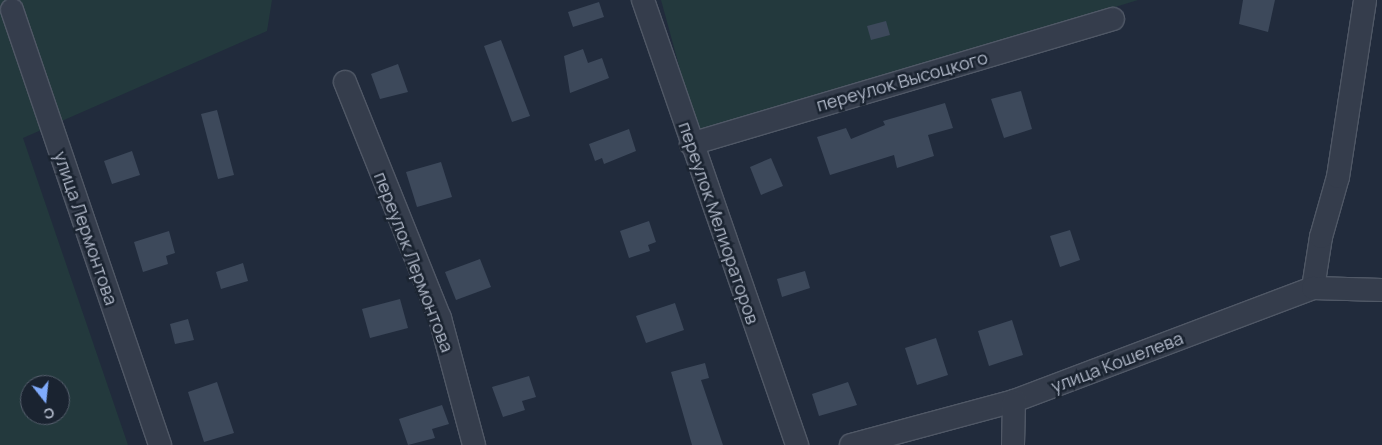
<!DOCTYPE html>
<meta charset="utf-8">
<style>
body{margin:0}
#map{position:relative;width:1382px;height:445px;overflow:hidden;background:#212b3c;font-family:Manrope,sans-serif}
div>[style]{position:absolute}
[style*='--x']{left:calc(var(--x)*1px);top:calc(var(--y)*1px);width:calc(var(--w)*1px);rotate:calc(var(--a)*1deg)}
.green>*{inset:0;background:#23393d}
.building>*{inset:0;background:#3d495b}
.roads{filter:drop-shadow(1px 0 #505866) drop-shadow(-1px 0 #505866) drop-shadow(0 1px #505866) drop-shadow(0 -1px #505866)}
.minor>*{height:22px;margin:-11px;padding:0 11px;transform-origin:11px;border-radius:11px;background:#353d4c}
span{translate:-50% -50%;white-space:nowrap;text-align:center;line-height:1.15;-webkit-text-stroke:5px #1a2330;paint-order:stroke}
.street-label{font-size:18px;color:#b0b8c8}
.north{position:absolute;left:20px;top:375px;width:50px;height:50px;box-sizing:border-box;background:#1a2330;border:1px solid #565f6d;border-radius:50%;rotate:164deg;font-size:14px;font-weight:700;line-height:20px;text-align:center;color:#b0b8c8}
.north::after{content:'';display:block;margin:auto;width:18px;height:22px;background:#80abfc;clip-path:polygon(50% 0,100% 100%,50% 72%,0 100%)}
</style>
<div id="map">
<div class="green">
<div style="clip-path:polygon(evenodd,0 0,272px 0,267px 31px,23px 138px,128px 445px,0 445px,0 0,30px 385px,60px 385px,60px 415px,30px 415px,30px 385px)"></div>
<div style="clip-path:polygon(661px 0,1138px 0,698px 135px)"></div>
</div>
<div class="building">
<div style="clip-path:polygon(1243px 0,1275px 0,1268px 32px,1239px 24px)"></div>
<div style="clip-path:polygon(599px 2px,604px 17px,573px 27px,568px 12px)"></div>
<div style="clip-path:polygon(886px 21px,890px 35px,871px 40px,867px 26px)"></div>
<div style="clip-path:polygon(501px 40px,530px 116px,512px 122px,484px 46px)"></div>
<div style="clip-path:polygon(583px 49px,588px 63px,602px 58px,609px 78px,570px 93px,564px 56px)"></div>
<div style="clip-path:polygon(398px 64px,408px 92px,380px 99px,371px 74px)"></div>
<div style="clip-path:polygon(1021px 91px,1032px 129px,1004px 138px,991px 99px)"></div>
<div style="clip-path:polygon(945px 103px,953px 128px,928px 135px,934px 156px,897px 168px,894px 155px,830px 175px,817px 137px,846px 128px,851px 139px,885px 125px,883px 121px)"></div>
<div style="clip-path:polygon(217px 110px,234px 175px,218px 179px,201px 114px)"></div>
<div style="clip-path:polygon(629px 129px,636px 151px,604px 164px,602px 158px,595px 161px,589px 144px)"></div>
<div style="clip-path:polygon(132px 151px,140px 175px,112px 184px,104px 161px)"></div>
<div style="clip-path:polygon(771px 158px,783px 186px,761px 195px,750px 167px)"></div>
<div style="clip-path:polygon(441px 162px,452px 197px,417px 207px,406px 172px)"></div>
<div style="clip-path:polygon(649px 221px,656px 242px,648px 245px,650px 251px,629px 258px,620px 231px)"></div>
<div style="clip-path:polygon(1070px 230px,1080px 260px,1060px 267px,1050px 236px)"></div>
<div style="clip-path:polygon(169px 231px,175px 253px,166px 256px,168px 264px,143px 272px,134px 242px)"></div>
<div style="clip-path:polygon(480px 259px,491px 287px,456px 300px,445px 272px)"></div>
<div style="clip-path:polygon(243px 263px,248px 281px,221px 289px,216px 272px)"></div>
<div style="clip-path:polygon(805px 271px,810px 288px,782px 297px,777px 279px)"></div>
<div style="clip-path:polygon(400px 299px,408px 328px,370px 338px,362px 309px)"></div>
<div style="clip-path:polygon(675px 303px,684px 330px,646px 343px,636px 316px)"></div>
<div style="clip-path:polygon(188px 319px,194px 340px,175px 344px,170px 324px)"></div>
<div style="clip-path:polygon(1012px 320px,1023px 355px,989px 366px,978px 331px)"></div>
<div style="clip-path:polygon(936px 338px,948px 375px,917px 385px,905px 348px)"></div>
<div style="clip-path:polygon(705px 363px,709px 378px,701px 380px,723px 445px,692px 445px,671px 372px)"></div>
<div style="clip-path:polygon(529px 376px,536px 397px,522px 401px,525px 410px,503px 417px,492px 387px)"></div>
<div style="clip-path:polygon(217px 382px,234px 433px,204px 442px,188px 392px)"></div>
<div style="clip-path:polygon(848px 382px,857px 405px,819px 416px,812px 394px)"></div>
<div style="clip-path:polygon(442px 405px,449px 424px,432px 429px,435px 438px,408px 445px,399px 419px)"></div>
</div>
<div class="roads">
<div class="minor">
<div style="--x:643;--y:0;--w:471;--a:70.9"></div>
<div style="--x:12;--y:10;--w:459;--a:71.2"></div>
<div style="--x:345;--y:82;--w:254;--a:68.1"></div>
<div style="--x:440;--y:318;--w:131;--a:75"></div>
<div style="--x:691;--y:144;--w:440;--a:-16.5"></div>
<div style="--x:1313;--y:288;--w:52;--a:-81.1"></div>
<div style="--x:1321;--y:237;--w:62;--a:-74.2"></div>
<div style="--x:1338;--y:177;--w:179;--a:-81.3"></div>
<div style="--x:851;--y:445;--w:169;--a:-15.1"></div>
<div style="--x:1014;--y:401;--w:320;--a:-20.7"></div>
<div style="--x:1313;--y:288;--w:69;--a:1.7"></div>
<div style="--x:1013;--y:445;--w:44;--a:-88.7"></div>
</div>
</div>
<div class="street-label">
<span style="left:902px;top:81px;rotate:-16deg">переулок Высоцкого</span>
<span style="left:719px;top:223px;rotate:71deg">переулок Мелиораторов</span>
<span style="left:86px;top:228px;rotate:71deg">улица Лермонтова</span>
<span style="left:414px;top:262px;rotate:69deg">переулок Лермонтова</span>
<span style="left:1117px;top:362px;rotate:-21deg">улица Кошелева</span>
</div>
<div class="north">С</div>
</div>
